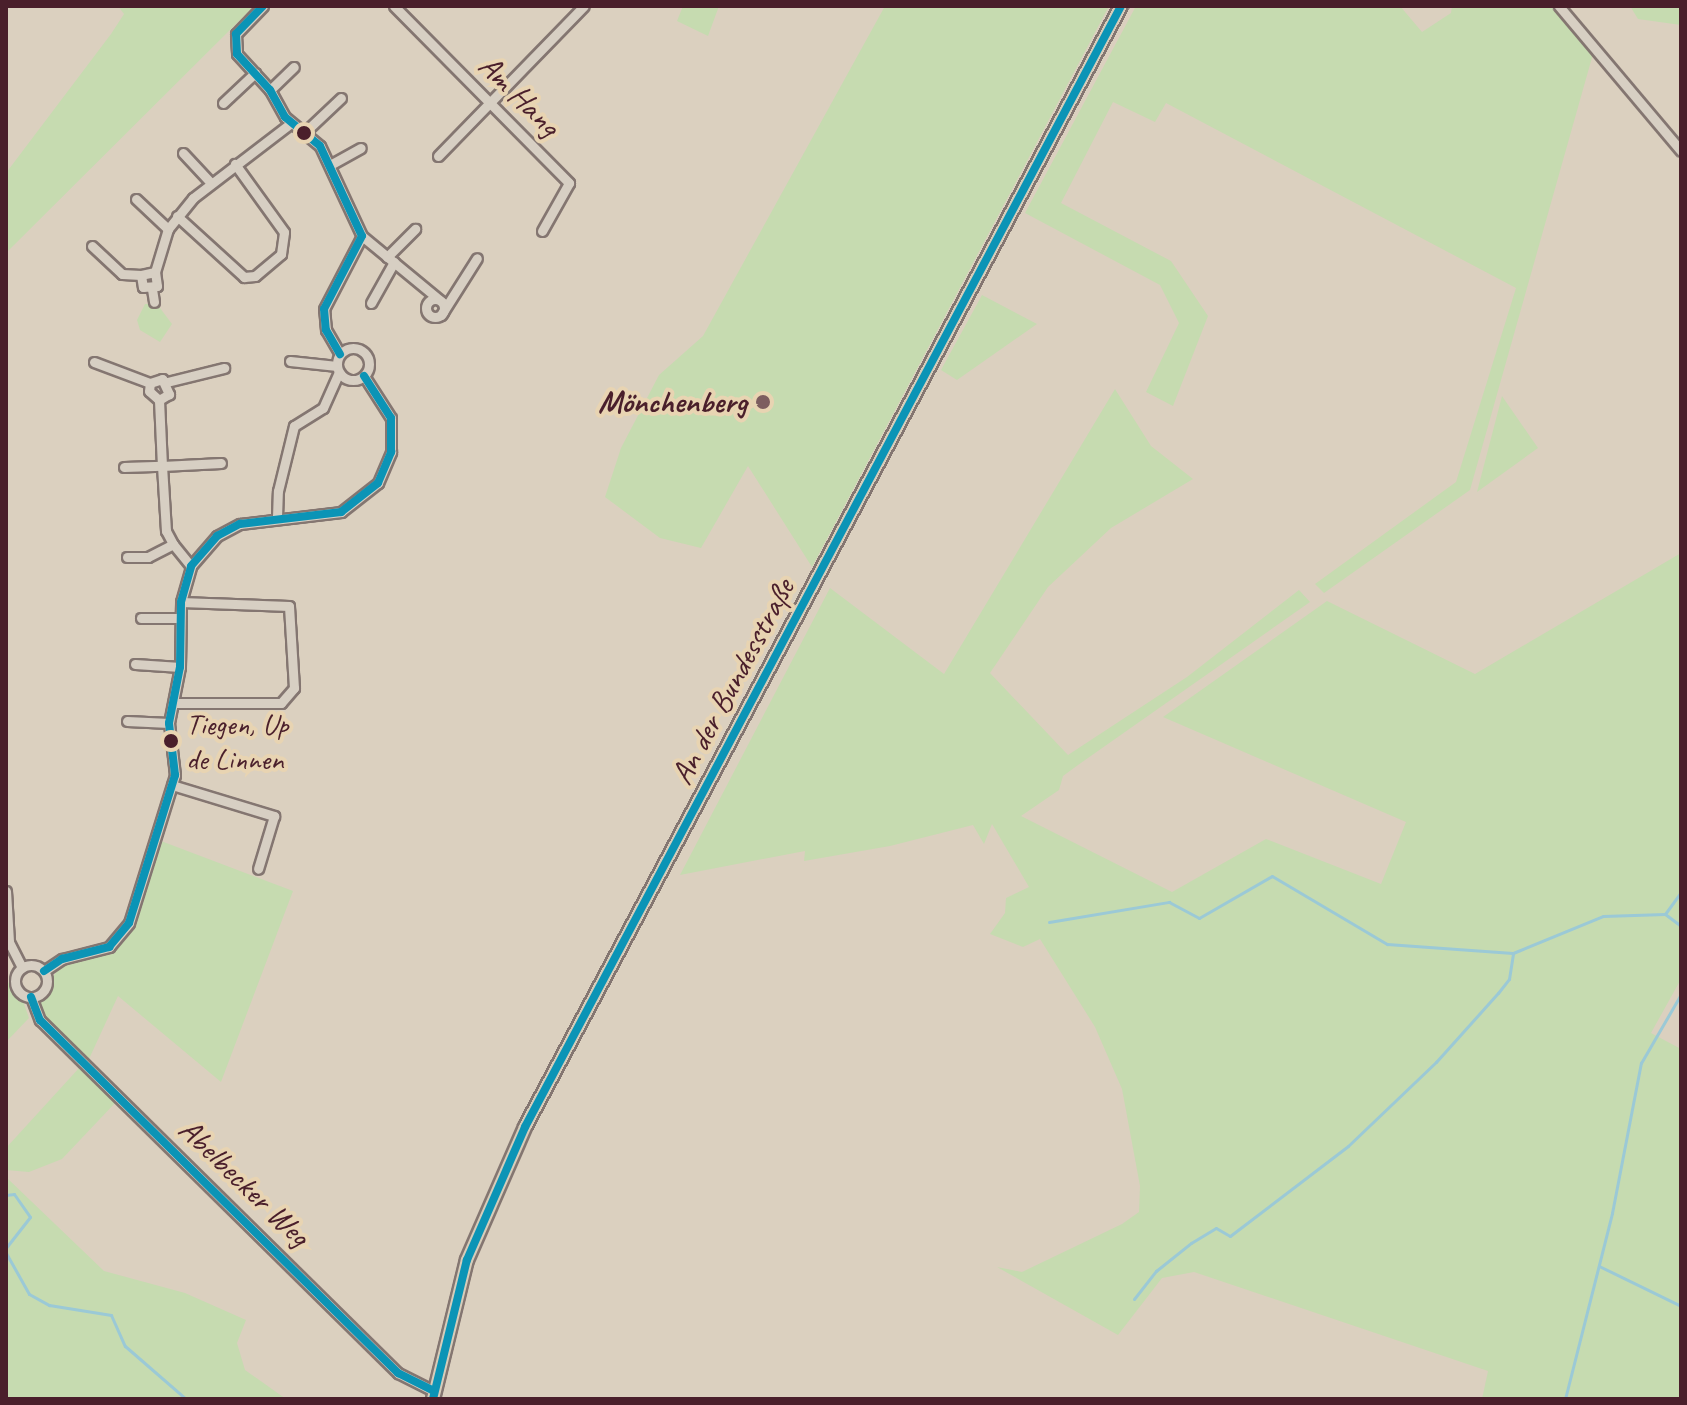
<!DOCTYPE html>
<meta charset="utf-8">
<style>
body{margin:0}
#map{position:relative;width:1687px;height:1405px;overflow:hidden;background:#dbd0bf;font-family:Caveat,sans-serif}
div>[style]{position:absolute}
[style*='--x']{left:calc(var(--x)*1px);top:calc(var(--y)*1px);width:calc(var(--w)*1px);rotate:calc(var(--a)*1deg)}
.green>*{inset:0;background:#c6dbb0}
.stream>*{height:3px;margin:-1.5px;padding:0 1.5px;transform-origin:1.5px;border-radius:1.5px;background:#9bc9d6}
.roads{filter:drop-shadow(2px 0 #847671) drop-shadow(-2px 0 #847671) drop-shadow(0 2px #847671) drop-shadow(0 -2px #847671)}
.minor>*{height:9px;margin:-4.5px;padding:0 4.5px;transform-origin:4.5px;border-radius:4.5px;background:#d7cfc3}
.minor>.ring{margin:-4.5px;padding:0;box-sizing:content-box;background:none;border:9px solid #d7cfc3;border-radius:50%}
.major>*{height:12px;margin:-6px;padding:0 6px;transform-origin:6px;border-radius:6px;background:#d7cdba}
.bus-1>*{height:8px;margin:-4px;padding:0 4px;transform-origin:4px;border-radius:4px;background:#0b94b6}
.dots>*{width:22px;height:22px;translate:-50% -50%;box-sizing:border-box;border:4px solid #e8d4b2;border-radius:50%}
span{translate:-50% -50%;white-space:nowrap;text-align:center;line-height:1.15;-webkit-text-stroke:8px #e8d4b2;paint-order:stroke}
.bus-label{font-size:30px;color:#4a1f2b}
.left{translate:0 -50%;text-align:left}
.street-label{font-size:32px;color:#4a1f2b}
.poi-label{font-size:32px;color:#4a1f2b;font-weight:700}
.right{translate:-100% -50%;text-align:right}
.frame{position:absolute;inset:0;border:8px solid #4a1f2b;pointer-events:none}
</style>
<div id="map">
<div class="green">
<div style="clip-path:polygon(118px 6px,254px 6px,6px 253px,6px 173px,111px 34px,124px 14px)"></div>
<div style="clip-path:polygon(683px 6px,719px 6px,708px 36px,677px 21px)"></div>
<div style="clip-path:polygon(885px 6px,1109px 6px,812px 567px,748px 466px,701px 548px,660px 538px,605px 497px,621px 448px,659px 375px,703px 336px)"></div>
<div style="clip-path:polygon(1136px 6px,1400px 6px,1422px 32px,1451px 13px,1452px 6px,1551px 6px,1593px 54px,1470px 490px,1324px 593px,1315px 584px,1456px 482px,1516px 288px,1166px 103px,1155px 122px,1113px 102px,1061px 203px,1171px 261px,1208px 316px,1173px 406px,1146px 392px,1179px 323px,1160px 285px,1025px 213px)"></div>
<div style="clip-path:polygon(1630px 6px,1681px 6px,1681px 25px,1638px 19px)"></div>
<div style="clip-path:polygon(982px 295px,1037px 324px,957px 380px,941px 370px)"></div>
<div style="clip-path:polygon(145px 304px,157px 304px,172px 324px,160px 342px,140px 330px,137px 320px)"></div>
<div style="clip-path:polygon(1115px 389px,1151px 446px,1193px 479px,1111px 528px,1048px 587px,990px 673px,1068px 755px,1187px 677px,1299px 590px,1310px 602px,1078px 765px,1063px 776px,1059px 790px,1021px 816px,1172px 892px,1266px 839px,1381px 884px,1406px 822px,1163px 717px,1327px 601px,1475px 674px,1681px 553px,1681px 979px,1651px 1033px,1681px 1049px,1681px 1399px,1482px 1399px,1488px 1371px,1194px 1272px,1162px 1278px,1118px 1335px,997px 1267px,1022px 1272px,1122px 1224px,1139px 1212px,1140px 1186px,1122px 1089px,1095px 1027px,1040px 939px,1023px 947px,990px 934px,1005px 913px,1006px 898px,1029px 887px,992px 824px,984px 844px,973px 825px,890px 846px,804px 861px,805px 851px,680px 875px,830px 588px,944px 674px)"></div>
<div style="clip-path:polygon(1502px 396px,1538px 448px,1477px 492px)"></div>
<div style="clip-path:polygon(161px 841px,293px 891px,221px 1082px,118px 996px,89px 1059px,43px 1017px,36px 998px,62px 965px,110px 951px,128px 937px)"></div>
<div style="clip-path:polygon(6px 980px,22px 998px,29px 1018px,6px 1042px)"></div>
<div style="clip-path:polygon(80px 1067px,116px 1102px,62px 1159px,29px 1172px,6px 1170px,6px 1148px)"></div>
<div style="clip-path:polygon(6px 1177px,104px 1271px,185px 1293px,246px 1320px,237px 1343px,245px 1370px,286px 1399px,6px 1399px)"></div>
</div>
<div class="stream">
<div style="--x:1665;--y:914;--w:27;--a:-54"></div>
<div style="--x:1049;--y:922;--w:122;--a:-9.5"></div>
<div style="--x:1169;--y:902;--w:34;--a:28"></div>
<div style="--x:1199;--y:918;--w:84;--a:-29.9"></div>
<div style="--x:1272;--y:876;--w:134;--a:30.6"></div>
<div style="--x:1387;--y:944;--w:126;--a:4.1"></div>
<div style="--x:1513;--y:953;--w:97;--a:-22.3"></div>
<div style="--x:1603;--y:916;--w:62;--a:-1.8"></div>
<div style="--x:1665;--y:914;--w:20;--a:37"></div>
<div style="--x:6;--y:1195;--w:8;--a:-7"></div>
<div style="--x:14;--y:1194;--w:28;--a:55"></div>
<div style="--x:30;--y:1217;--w:39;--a:128"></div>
<div style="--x:6;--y:1253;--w:47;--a:60.7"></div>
<div style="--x:29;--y:1294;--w:23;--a:29"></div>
<div style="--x:49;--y:1305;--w:63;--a:9.2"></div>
<div style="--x:111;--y:1315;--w:34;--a:66"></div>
<div style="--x:125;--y:1346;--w:81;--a:41"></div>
<div style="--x:1599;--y:1266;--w:91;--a:26"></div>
<div style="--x:1134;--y:1299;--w:36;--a:-52"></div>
<div style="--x:1156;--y:1271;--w:45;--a:-38.7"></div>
<div style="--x:1191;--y:1243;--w:29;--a:-31"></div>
<div style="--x:1216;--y:1228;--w:16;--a:30"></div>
<div style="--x:1230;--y:1236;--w:148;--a:-37.3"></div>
<div style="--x:1348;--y:1146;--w:122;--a:-43.7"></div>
<div style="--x:1436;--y:1062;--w:93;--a:-48.1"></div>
<div style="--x:1498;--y:993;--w:18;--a:-52"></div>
<div style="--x:1509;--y:979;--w:25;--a:-81"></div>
<div style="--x:1565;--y:1399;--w:192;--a:-75.8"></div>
<div style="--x:1612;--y:1213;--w:153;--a:-79.1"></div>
<div style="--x:1641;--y:1063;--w:80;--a:-59.9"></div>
</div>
<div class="roads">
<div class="minor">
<div style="--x:263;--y:6;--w:39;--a:134"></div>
<div style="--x:236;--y:34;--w:20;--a:87"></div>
<div style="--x:237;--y:54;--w:49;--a:47.5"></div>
<div style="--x:270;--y:90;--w:31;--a:61"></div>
<div style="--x:285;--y:117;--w:45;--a:39.6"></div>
<div style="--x:320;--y:146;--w:99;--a:65"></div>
<div style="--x:362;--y:236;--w:104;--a:39.5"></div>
<div style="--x:394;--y:6;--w:249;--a:45.3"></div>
<div style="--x:569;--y:183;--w:55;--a:119.4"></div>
<div style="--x:1559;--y:6;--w:189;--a:49.9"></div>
<div style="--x:270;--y:90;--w:33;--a:-44"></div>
<div style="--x:223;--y:103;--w:44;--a:-43.2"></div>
<div style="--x:306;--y:131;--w:48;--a:-43.3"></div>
<div style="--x:183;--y:153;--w:40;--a:47"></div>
<div style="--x:438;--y:156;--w:209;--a:-45.8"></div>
<div style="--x:330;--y:165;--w:35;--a:-29"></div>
<div style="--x:136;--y:199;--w:44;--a:43.2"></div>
<div style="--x:177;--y:216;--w:91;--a:42.3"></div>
<div style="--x:244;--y:277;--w:11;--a:-5"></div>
<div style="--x:255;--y:276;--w:34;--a:-40"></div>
<div style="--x:281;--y:254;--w:22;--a:-82"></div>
<div style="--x:284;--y:232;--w:84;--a:-125.8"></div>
<div style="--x:92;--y:246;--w:41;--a:43"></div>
<div style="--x:122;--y:274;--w:19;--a:3"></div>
<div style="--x:387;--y:257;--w:40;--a:-45"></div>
<div style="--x:155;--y:272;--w:14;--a:168"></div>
<div style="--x:141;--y:275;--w:12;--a:81"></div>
<div style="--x:143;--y:287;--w:14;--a:-4"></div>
<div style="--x:157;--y:286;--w:14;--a:-98"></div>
<div style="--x:155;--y:272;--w:45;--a:-73.2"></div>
<div style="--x:168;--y:229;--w:40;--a:-51"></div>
<div style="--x:193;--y:198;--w:123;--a:-37.4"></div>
<div style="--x:152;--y:289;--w:13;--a:81"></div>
<div class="ring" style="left:426px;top:299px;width:9px;height:9px"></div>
<div style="--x:371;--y:303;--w:47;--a:-60.7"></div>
<div style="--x:441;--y:315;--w:67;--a:-57.7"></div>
<div class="ring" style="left:337px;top:348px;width:23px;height:23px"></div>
<div style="--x:340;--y:354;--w:28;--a:-120"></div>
<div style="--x:326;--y:330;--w:21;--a:-95"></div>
<div style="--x:324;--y:309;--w:82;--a:-62.5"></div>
<div style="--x:290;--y:361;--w:47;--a:6.1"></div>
<div style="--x:94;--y:362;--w:60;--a:20.6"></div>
<div style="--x:167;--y:382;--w:59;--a:-13.8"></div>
<div style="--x:124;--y:467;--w:38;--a:-2"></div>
<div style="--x:162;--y:466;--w:66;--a:-92.6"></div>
<div style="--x:159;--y:400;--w:13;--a:-138"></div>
<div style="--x:149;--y:391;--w:8;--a:-83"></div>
<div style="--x:150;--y:383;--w:13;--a:-18"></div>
<div style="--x:162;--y:379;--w:17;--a:65"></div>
<div style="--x:169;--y:394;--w:12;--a:149"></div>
<div style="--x:277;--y:517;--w:26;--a:-88"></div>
<div style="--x:278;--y:491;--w:67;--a:-76.2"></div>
<div style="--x:294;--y:426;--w:34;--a:-32"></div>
<div style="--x:323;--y:408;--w:39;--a:-66"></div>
<div style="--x:173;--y:544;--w:15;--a:-118"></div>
<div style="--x:166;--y:531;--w:65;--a:-93.5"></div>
<div style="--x:162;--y:466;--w:59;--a:-2.9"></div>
<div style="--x:127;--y:557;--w:21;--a:0"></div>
<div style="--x:148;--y:557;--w:28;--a:-27"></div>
<div style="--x:173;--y:544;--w:28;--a:51"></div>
<div style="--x:141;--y:618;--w:38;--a:0"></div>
<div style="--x:135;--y:664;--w:45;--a:3.8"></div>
<div style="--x:176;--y:703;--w:105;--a:0"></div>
<div style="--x:281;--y:703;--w:20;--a:-49"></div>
<div style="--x:294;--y:688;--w:82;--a:-93.5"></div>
<div style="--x:289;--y:606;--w:108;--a:-177.9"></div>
<div style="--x:127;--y:721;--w:42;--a:2.7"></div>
<div style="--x:172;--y:785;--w:107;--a:16.9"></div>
<div style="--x:274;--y:816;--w:55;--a:106.8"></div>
<div style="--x:6;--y:891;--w:51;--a:86.6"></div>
<div style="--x:9;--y:942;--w:28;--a:63"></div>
<div class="ring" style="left:15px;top:965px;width:23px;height:23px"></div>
<div style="--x:44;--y:971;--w:22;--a:-34"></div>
<div style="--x:62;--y:959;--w:49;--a:-14.3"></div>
<div style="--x:109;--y:947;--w:31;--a:-50"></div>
<div style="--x:129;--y:923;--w:155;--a:-72.7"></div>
<div style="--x:175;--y:775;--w:52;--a:-96.6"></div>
<div style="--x:169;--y:723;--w:57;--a:-78.9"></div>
<div style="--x:180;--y:667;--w:65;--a:-89.1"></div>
<div style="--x:181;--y:602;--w:37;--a:-74"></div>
<div style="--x:191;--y:566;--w:40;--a:-49"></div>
<div style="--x:217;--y:536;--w:26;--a:-28"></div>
<div style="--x:240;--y:524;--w:102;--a:-6.8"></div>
<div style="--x:341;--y:512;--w:47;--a:-38.1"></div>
<div style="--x:378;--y:483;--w:34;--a:-67"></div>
<div style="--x:391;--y:452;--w:34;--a:-90"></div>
<div style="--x:391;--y:418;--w:50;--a:-122.7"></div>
<div style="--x:31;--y:997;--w:25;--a:69"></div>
<div style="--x:40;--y:1020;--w:503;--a:44.6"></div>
<div style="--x:398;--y:1373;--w:40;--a:26.6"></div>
</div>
<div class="major">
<div style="--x:433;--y:1399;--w:143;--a:-76.3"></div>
<div style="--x:467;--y:1260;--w:145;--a:-66.4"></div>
<div style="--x:525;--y:1127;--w:1270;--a:-62"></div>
</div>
</div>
<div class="bus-1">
<div style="--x:263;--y:6;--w:39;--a:134"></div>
<div style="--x:236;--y:34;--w:20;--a:87"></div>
<div style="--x:237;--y:54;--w:49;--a:47.5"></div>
<div style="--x:270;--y:90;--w:31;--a:61"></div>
<div style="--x:285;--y:117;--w:45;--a:39.6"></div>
<div style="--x:320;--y:146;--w:99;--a:65"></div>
<div style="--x:362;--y:236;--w:82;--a:117.5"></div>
<div style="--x:324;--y:309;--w:21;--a:85"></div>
<div style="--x:326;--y:330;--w:28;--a:60"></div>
<div style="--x:44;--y:971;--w:22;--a:-34"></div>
<div style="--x:62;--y:959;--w:49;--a:-14.3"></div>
<div style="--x:109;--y:947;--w:31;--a:-50"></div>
<div style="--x:129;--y:923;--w:155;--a:-72.7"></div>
<div style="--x:175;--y:775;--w:52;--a:-96.6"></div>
<div style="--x:169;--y:723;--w:57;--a:-78.9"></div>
<div style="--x:180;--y:667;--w:65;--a:-89.1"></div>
<div style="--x:181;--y:602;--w:37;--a:-74"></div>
<div style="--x:191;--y:566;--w:40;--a:-49"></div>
<div style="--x:217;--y:536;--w:26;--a:-28"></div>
<div style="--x:240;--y:524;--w:102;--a:-6.8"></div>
<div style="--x:341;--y:512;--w:47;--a:-38.1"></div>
<div style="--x:378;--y:483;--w:34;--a:-67"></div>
<div style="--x:391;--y:452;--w:34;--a:-90"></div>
<div style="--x:391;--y:418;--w:50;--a:-122.7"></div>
<div style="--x:31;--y:997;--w:25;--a:69"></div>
<div style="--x:40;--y:1020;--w:503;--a:44.6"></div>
<div style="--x:398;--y:1373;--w:40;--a:26.6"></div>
<div style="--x:433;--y:1399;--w:143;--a:-76.3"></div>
<div style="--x:467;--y:1260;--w:145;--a:-66.4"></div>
<div style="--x:525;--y:1127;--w:1270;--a:-62"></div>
</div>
<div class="dots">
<div style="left:304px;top:133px;background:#4a1f2b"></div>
<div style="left:763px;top:402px;background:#7d5d5f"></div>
<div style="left:171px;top:741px;background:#4a1f2b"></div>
</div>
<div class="bus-label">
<span class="left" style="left:186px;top:741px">Tiegen, Up<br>de Linnen</span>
</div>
<div class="street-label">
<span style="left:519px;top:96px;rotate:45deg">Am Hang</span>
<span style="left:733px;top:682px;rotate:-62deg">An der Bundesstraße</span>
<span style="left:244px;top:1183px;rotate:44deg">Abelbecker Weg</span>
</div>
<div class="poi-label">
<span class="right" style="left:747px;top:402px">Mönchenberg</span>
</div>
<div class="frame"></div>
</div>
